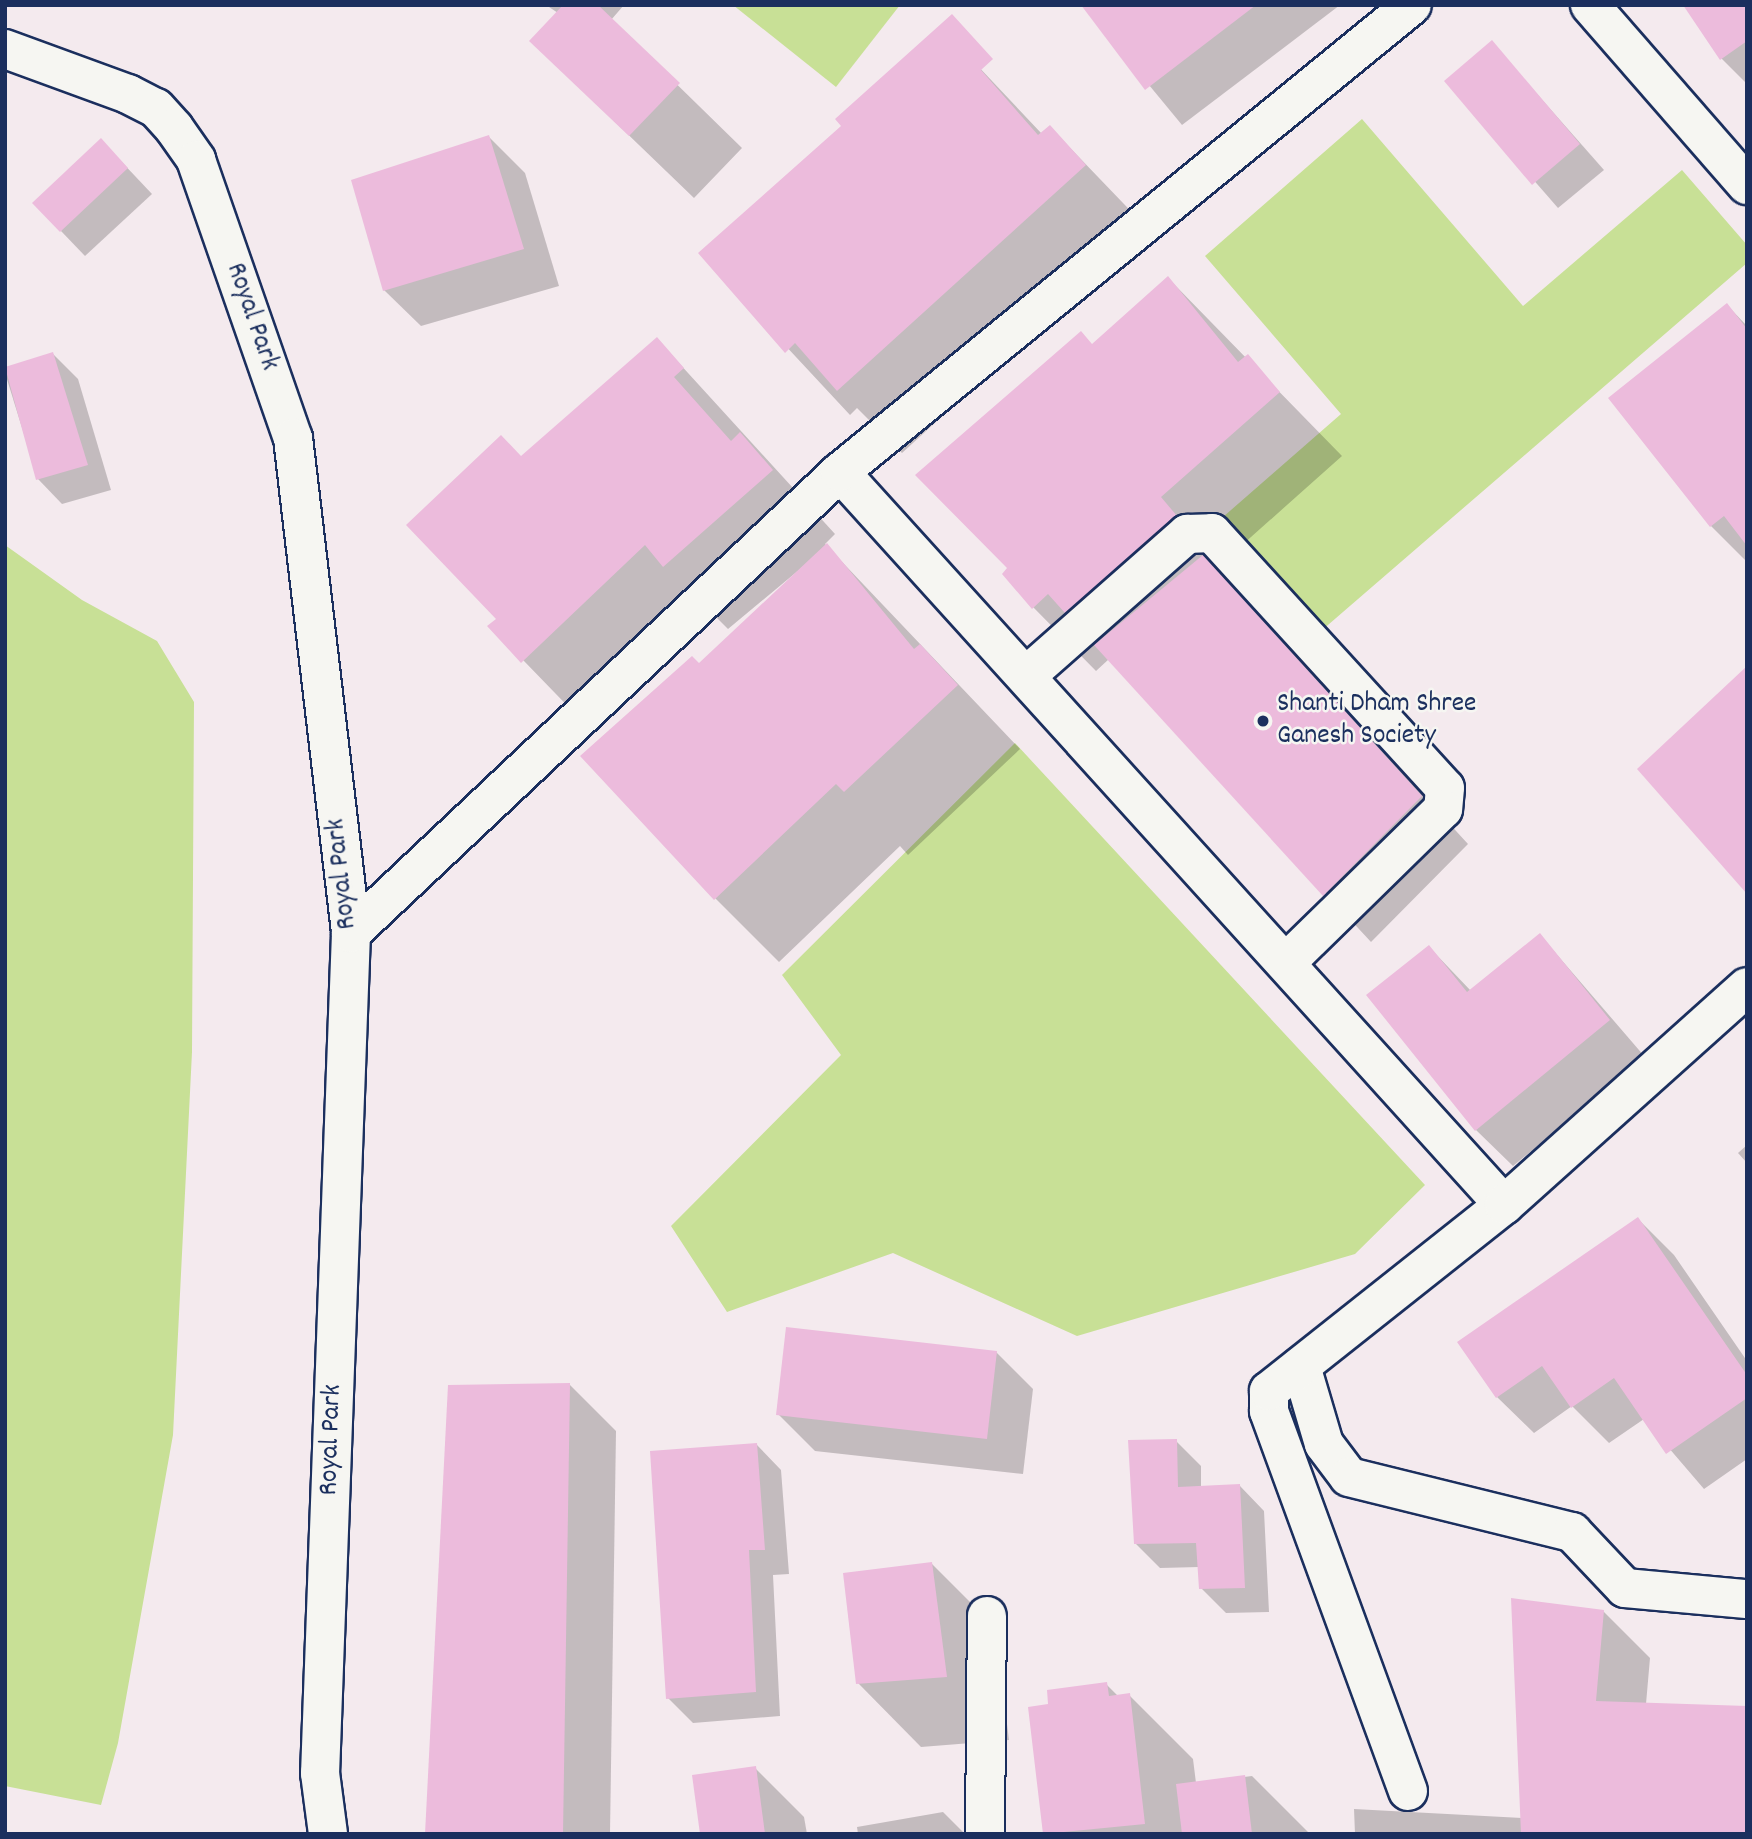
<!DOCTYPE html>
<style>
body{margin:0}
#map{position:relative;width:1752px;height:1839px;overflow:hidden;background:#f4eaee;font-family:Dekko,sans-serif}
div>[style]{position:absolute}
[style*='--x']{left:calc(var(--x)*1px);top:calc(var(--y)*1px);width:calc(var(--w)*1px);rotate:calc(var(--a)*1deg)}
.green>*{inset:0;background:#c8e096}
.shadow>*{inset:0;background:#0003}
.building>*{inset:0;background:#ecbbdc}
.roads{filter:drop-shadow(2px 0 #1b2f5e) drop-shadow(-2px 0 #1b2f5e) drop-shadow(0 2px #1b2f5e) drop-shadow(0 -2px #1b2f5e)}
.minor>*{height:38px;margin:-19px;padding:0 19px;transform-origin:19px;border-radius:19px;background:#f6f6f2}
.dots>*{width:19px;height:19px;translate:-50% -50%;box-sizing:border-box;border:4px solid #f6f6f2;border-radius:50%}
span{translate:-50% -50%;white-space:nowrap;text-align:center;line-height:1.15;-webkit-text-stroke:5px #f6f6f2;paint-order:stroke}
.street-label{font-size:28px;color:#1b2f5e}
.poi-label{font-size:28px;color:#1b2f5e}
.left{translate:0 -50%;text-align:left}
.frame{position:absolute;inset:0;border:7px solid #1b2f5e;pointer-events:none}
</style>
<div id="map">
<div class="green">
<div style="clip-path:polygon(733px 5px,900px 5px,836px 87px)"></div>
<div style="clip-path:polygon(1362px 119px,1523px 306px,1682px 170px,1747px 245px,1747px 263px,1321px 631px,1223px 517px,1341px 414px,1205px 256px)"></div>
<div style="clip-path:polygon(5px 545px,82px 600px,157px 641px,194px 702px,192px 1052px,173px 1435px,118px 1743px,101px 1805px,5px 1786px)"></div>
<div style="clip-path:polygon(1015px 743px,1425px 1185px,1355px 1254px,1077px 1336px,893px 1253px,727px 1312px,671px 1226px,841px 1055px,782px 975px)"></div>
</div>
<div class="shadow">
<div style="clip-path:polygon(546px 5px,624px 5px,611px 20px,742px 148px,694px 198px,531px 41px,558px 13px)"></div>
<div style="clip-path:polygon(1083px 5px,1340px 5px,1182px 125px)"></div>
<div style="clip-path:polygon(1685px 5px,1747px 5px,1747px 84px,1722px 59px)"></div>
<div style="clip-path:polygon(941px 27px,1042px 134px,1050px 127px,1148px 229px,902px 453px,857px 408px,850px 415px,700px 254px,844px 126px)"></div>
<div style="clip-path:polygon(1492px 43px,1604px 170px,1558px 208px,1447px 81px)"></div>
<div style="clip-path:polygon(489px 137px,525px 173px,559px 286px,421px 326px,384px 290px)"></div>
<div style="clip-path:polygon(101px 140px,152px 194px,85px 256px,61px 231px)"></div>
<div style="clip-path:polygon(1168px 278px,1342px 456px,1223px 562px,1239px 580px,1232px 587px,1468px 844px,1371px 942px,1109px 659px,1096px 671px,1033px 607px,1010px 568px,1092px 345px)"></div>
<div style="clip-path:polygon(1727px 305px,1747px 326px,1747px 562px,1711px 526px)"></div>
<div style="clip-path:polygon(657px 339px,835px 534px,825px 544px,1020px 749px,908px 855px,900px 846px,779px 962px,715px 898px,811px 560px,728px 629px,708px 609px,586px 725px,490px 626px,498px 619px,521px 458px)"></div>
<div style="clip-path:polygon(53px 354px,78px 379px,111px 490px,62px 504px,38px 479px,5px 373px)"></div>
<div style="clip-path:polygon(1540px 935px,1645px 1057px,1513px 1166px,1476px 1130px,1429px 947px,1471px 991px)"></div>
<div style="clip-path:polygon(1747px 1145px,1747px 1163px,1738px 1153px)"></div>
<div style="clip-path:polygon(1638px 1219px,1674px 1255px,1747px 1361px,1747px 1459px,1704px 1489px,1644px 1419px,1609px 1443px,1572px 1406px,1534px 1433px,1497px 1397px)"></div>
<div style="clip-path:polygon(996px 1352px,1033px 1389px,1023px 1474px,815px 1451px,778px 1414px)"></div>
<div style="clip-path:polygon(569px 1384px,616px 1431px,610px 1834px,427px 1834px)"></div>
<div style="clip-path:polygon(1176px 1441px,1201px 1466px,1201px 1488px,1240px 1486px,1264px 1511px,1269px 1612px,1226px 1613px,1201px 1588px,1199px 1567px,1160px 1568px,1135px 1543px)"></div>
<div style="clip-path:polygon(757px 1445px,781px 1470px,789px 1574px,773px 1575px,780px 1716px,693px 1723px,668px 1698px)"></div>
<div style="clip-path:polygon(932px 1564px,995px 1627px,1009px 1740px,921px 1747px,858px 1683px)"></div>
<div style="clip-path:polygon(1603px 1611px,1650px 1658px,1646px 1704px,1747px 1834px,1355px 1834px,1354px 1809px,1522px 1818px)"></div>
<div style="clip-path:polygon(1106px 1684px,1118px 1696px,1129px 1695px,1193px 1759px,1196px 1783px,1252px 1776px,1310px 1834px,1045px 1834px,1050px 1706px)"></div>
<div style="clip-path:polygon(755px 1768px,804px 1817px,807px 1834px,702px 1834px)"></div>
<div style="clip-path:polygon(943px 1812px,965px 1834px,858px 1834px,857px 1827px)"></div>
</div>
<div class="building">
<div style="clip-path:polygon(563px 5px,598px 5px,680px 83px,629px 136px,529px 41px)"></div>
<div style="clip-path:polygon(1081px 5px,1256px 5px,1145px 90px)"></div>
<div style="clip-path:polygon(1683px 5px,1747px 5px,1747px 41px,1720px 60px)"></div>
<div style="clip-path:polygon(952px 14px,993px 59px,981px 70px,1038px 135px,1050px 125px,1086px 165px,837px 391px,795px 343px,785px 353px,698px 253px,841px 126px,835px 119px)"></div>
<div style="clip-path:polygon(1492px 40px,1580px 144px,1532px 185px,1444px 81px)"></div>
<div style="clip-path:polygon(489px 135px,524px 249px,383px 291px,351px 180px)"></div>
<div style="clip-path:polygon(101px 138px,128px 168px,60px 232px,32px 203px)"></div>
<div style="clip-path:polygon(1168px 276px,1238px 362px,1248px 354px,1280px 392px,1161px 497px,1177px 516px,1065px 613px,1048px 594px,1032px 609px,1002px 574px,1007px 568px,915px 475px,1081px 331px,1092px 344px)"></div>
<div style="clip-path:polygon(1727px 303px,1747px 329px,1747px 546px,1724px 516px,1710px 527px,1608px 398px)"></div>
<div style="clip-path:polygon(657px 337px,684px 368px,674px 377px,731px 441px,740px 432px,773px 470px,663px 567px,645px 545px,521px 663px,487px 626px,496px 619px,406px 525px,501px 435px,521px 456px)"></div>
<div style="clip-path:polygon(53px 352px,88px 465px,36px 480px,5px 367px)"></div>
<div style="clip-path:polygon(827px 543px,914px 649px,920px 644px,958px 685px,844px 792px,836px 784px,714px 900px,580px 756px,692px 656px,699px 663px)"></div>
<div style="clip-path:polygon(1203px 555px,1422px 796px,1323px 896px,1094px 645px)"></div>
<div style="clip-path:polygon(1747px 666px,1747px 894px,1637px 769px)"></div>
<div style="clip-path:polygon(1540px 933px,1610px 1020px,1475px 1131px,1366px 995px,1429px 945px,1467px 992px)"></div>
<div style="clip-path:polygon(1638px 1217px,1747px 1375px,1747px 1398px,1666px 1454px,1614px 1378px,1571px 1408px,1542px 1366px,1496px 1398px,1457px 1342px)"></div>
<div style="clip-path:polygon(786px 1327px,997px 1351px,987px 1439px,776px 1415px)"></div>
<div style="clip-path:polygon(570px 1383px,563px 1834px,425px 1834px,448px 1385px)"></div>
<div style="clip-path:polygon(1177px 1439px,1178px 1487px,1240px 1484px,1245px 1588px,1199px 1589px,1196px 1543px,1134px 1544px,1128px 1440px)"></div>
<div style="clip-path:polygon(757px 1443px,765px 1550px,749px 1550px,756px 1692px,666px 1699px,650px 1451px)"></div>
<div style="clip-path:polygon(932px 1562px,947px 1677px,856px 1684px,843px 1573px)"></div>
<div style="clip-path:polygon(1511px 1598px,1604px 1610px,1596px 1701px,1747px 1706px,1747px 1834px,1521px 1834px)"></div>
<div style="clip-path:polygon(1107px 1682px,1109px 1696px,1130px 1693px,1145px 1824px,1043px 1834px,1028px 1707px,1048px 1704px,1047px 1690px)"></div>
<div style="clip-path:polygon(756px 1766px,765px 1834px,700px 1834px,692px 1775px)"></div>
<div style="clip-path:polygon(1245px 1775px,1252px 1834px,1182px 1834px,1176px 1784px)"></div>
</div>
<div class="roads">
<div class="minor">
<div style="--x:1590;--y:5;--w:239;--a:48.9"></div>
<div style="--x:5;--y:49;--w:131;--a:20.1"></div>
<div style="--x:128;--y:94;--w:31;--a:27"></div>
<div style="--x:156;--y:108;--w:27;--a:48"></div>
<div style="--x:174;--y:128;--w:39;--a:55"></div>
<div style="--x:196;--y:160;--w:294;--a:70.8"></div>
<div style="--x:293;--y:438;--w:498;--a:83.3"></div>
<div style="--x:351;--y:933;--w:841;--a:92.11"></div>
<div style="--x:320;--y:1773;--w:62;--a:82.5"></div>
<div style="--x:840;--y:472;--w:989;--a:47.83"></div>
<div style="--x:1026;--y:676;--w:215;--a:-41.4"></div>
<div style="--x:1187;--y:534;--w:25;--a:-2"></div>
<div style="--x:1212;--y:533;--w:345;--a:47.6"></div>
<div style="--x:1445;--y:788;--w:21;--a:95"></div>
<div style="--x:1443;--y:809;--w:220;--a:135.6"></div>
<div style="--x:351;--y:933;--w:672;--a:-43.31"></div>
<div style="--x:840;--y:472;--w:738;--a:-39.23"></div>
<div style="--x:1301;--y:1366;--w:81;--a:73.6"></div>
<div style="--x:1324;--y:1444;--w:41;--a:52.9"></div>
<div style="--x:1349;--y:1477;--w:230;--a:13.9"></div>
<div style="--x:1572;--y:1532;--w:77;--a:46.6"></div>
<div style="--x:1625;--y:1588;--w:122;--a:5.2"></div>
<div style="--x:1408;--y:1791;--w:405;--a:-110.1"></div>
<div style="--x:1269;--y:1411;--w:20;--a:-90"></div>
<div style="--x:1269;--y:1391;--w:300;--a:-38.4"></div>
<div style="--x:1504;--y:1205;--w:326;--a:-41.9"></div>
<div style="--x:985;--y:1834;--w:218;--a:-89.5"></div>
</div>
</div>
<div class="dots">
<div style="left:1263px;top:721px;background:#1b2f5e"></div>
</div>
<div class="street-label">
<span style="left:251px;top:317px;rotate:71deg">Royal Park</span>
<span style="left:343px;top:874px;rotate:-96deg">Royal Park</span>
<span style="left:332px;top:1440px;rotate:-88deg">Royal Park</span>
</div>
<div class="poi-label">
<span class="left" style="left:1277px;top:721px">Shanti Dham Shree<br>Ganesh Society</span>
</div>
<div class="frame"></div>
</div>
